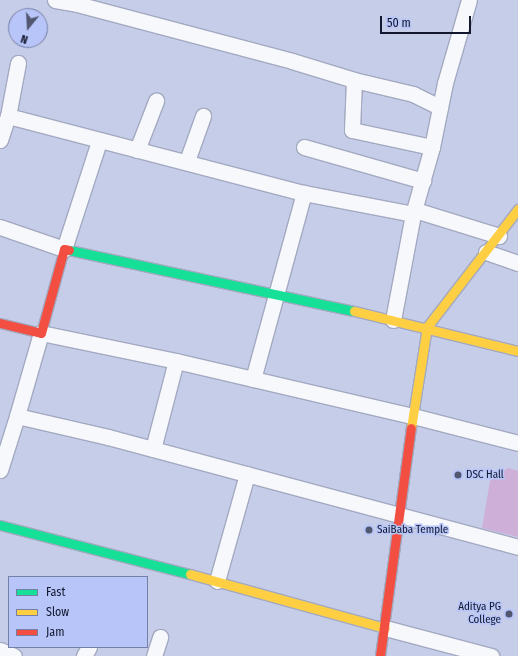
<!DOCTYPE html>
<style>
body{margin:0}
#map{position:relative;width:518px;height:656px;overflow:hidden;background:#c6cde9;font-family:"Fira Sans Condensed",sans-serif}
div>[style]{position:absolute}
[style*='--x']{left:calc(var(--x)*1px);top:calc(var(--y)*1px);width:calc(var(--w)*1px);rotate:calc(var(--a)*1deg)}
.green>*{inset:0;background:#ceafd8}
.roads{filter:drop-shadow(1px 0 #a3a9c0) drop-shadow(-1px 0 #a3a9c0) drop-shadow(0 1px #a3a9c0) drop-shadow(0 -1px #a3a9c0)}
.street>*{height:15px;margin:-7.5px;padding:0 7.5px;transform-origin:7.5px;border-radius:7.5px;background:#f6f8fc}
.fast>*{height:9px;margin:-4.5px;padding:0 4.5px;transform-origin:4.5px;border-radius:4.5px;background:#16e098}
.slow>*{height:9px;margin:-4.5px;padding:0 4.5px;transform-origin:4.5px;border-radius:4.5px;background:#ffcf43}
.jam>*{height:9px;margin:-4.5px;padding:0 4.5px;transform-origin:4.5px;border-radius:4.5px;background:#f24e42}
.dots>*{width:11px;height:11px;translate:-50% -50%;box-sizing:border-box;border:2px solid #b7c5f8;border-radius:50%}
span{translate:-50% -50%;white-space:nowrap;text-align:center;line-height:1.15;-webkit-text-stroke:3px #b7c5f8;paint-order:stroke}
.poi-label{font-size:11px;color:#12172e}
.left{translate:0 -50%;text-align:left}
.right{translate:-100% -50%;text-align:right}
.legend{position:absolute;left:8px;top:576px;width:140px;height:72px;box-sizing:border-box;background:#b7c5f8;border:1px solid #757fa7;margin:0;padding:5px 7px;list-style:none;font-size:12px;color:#12172e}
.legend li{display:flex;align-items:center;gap:8px;height:20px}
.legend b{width:20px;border:1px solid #757fa7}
.north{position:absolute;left:8px;top:8px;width:40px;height:40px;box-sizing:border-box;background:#b7c5f8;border:1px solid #757fa7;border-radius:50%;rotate:198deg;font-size:11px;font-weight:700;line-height:16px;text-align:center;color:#12172e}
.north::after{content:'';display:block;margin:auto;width:14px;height:18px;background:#51576f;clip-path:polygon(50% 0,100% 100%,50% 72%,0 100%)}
.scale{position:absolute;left:380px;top:16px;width:91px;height:18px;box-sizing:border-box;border:2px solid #12172e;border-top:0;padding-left:5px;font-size:12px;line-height:14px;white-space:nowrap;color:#12172e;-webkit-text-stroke:3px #b7c5f8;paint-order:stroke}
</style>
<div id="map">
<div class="green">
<div style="clip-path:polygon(508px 468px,518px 471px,518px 537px,482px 528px,490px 481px)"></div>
</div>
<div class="roads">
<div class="street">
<div style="--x:55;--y:0;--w:22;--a:10"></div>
<div style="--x:77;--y:4;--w:4;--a:-76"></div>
<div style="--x:77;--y:4;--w:222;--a:14.8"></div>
<div style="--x:292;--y:61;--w:65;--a:17"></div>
<div style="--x:354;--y:80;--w:61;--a:13.3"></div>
<div style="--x:413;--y:94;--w:30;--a:26"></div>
<div style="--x:354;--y:80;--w:50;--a:92.3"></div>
<div style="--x:352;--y:130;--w:82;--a:12"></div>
<div style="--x:8;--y:116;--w:306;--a:14.6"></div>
<div style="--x:0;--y:140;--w:25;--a:-72"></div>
<div style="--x:8;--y:116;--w:54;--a:-79.3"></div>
<div style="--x:304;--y:147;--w:124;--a:15.9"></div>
<div style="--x:137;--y:150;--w:53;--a:-68.8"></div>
<div style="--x:187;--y:161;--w:48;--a:-70.4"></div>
<div style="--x:415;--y:210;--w:88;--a:17.2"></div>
<div style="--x:0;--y:227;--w:68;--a:19"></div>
<div style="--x:64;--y:249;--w:114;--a:-72"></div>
<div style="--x:486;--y:252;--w:34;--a:19"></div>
<div style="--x:393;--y:320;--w:108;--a:-79.3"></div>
<div style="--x:413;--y:214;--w:70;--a:-74.2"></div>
<div style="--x:432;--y:147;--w:65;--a:-78.5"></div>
<div style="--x:445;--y:83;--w:86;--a:-73.9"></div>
<div style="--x:253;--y:379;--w:193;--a:-74.7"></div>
<div style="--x:304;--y:193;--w:111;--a:10.9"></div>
<div style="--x:17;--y:416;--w:86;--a:-73.9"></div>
<div style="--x:41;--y:333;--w:138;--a:11.7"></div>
<div style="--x:176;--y:361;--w:243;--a:13.1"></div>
<div style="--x:413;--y:416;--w:108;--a:14.4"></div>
<div style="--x:153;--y:449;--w:91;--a:-75.4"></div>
<div style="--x:0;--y:470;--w:57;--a:-72.5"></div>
<div style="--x:17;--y:416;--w:93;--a:13"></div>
<div style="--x:108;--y:437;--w:424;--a:15"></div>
<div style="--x:217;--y:581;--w:111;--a:-74.3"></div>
<div style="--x:385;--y:628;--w:110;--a:14.8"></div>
<div style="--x:0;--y:650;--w:15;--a:23"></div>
<div style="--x:84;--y:656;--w:10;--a:-61"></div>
<div style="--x:154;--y:656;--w:20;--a:-72"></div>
</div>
<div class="fast">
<div style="--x:69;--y:250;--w:291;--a:12.1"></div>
<div style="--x:0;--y:525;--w:196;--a:14.5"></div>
</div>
<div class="slow">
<div style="--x:354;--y:311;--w:169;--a:13.7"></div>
<div style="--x:411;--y:428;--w:102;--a:-81"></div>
<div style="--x:427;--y:327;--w:149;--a:-52.4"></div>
<div style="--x:190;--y:574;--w:202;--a:15.5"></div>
</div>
<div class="jam">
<div style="--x:0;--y:323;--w:42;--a:13.7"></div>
<div style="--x:41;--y:333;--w:87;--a:-74.7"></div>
<div style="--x:64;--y:249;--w:5;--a:11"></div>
<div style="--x:380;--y:656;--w:230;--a:-82.3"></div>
</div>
</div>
<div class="dots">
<div style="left:458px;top:475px;background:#51576f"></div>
<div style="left:369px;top:530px;background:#51576f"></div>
<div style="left:509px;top:614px;background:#51576f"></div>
</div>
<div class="poi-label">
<span class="left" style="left:466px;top:475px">DSC Hall</span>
<span class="left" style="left:377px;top:530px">SaiBaba Temple</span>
<span class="right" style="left:501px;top:614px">Aditya PG<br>College</span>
</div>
<ul class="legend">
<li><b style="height:5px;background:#16e098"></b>Fast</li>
<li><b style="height:5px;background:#ffcf43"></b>Slow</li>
<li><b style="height:5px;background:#f24e42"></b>Jam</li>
</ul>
<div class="north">N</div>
<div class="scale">50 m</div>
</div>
